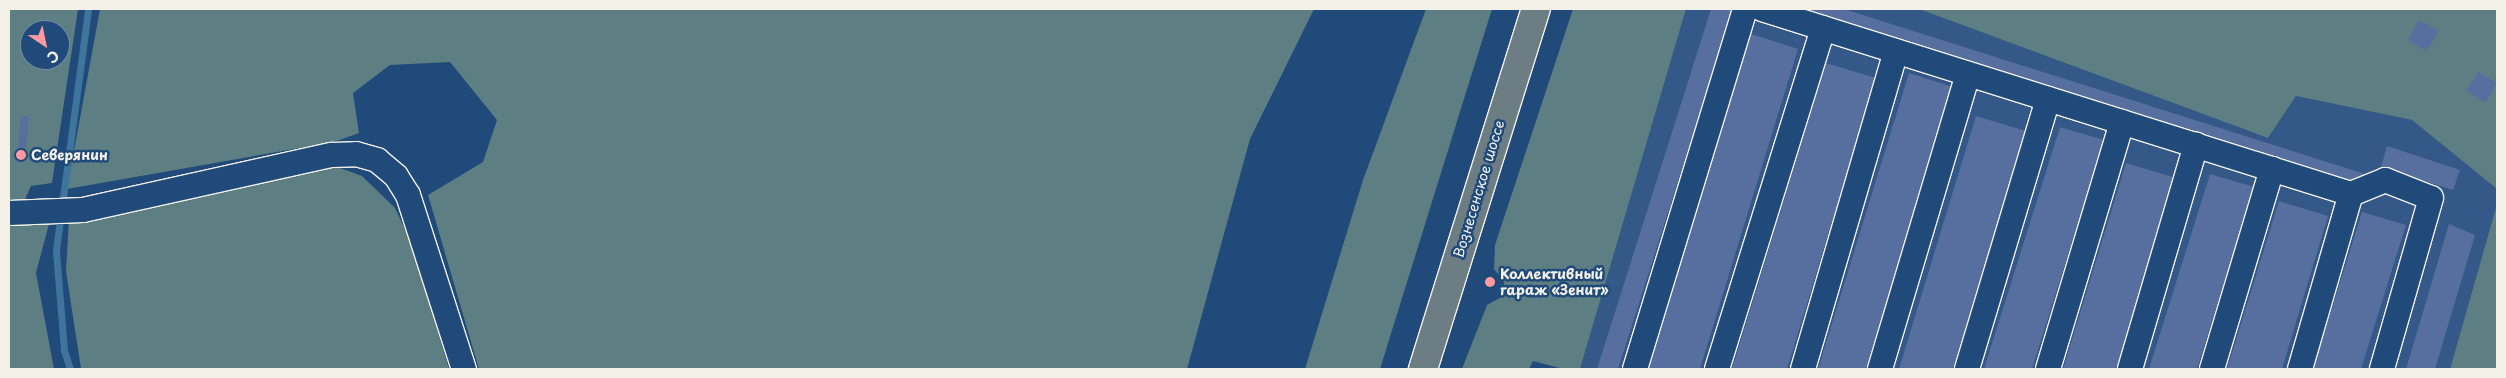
<!DOCTYPE html>
<meta charset="utf-8">
<style>
body{margin:0}
#map{position:relative;width:2506px;height:378px;overflow:hidden;background:#1f4a7a;font-family:"Playpen Sans",sans-serif}
div>[style]{position:absolute}
[style*='--x']{left:calc(var(--x)*1px);top:calc(var(--y)*1px);width:calc(var(--w)*1px);rotate:calc(var(--a)*1deg)}
.built>*{inset:0;background:#345887}
.green>*{inset:0;background:#5d7e82}
.stream>*{height:7px;margin:-3.5px;padding:0 3.5px;transform-origin:3.5px;border-radius:3.5px;background:#3f759c}
.building>*{inset:0;background:#566f9f}
.roads{filter:drop-shadow(1px 0 #f4f1e8) drop-shadow(-1px 0 #f4f1e8) drop-shadow(0 1px #f4f1e8) drop-shadow(0 -1px #f4f1e8)}
.minor>*{height:24px;margin:-12px;padding:0 12px;transform-origin:12px;border-radius:12px;background:#1f4a7a}
.major>*{height:28px;margin:-14px;padding:0 14px;transform-origin:14px;border-radius:14px;background:#6d7d84}
.dots>*{width:14px;height:14px;translate:-50% -50%;box-sizing:border-box;border:2px solid #1f4a7a;border-radius:50%}
span{translate:-50% -50%;white-space:nowrap;text-align:center;line-height:1.15;-webkit-text-stroke:5px #1f4a7a;paint-order:stroke}
.poi-label{font-size:14px;color:#f4f1e8;font-weight:700}
.left{translate:0 -50%;text-align:left}
.street-label{font-size:14px;color:#f4f1e8}
.frame{position:absolute;inset:0;border:10px solid #f4f1e8;pointer-events:none}
.north{position:absolute;left:20px;top:20px;width:50px;height:50px;box-sizing:border-box;background:#1f4a7a;border:1px solid #748da6;border-radius:50%;rotate:146deg;font-size:14px;font-weight:700;line-height:20px;text-align:center;color:#f4f1e8}
.north::after{content:'';display:block;margin:auto;width:18px;height:22px;background:#ff9aa2;clip-path:polygon(50% 0,100% 100%,50% 72%,0 100%)}
</style>
<div id="map">
<div class="built">
<div style="clip-path:polygon(1686px 9px,1919px 9px,2268px 138px,2296px 96px,2412px 120px,2497px 189px,2497px 204px,2450px 369px,1580px 369px)"></div>
</div>
<div class="green">
<div style="clip-path:polygon(evenodd,9px 9px,78px 9px,52px 183px,31px 186px,16px 220px,49px 224px,36px 273px,54px 369px,9px 369px,9px 9px,30px 30px,60px 30px,60px 60px,30px 60px,30px 30px)"></div>
<div style="clip-path:polygon(100px 9px,1314px 9px,1250px 139px,1187px 369px,479px 369px,428px 195px,483px 162px,497px 120px,450px 62px,390px 65px,353px 93px,359px 133px,334px 142px,67px 189px)"></div>
<div style="clip-path:polygon(1426px 9px,1492px 9px,1380px 369px,1305px 369px,1363px 180px)"></div>
<div style="clip-path:polygon(1573px 9px,1686px 9px,1580px 369px,1563px 369px,1533px 361px,1529px 369px,1462px 369px,1487px 305px,1503px 296px,1504px 282px,1494px 269px,1495px 245px)"></div>
<div style="clip-path:polygon(1919px 9px,2497px 9px,2497px 189px,2412px 120px,2296px 96px,2268px 138px)"></div>
<div style="clip-path:polygon(332px 165px,362px 176px,395px 208px,412px 244px,449px 369px,81px 369px,66px 271px,69px 219px)"></div>
<div style="clip-path:polygon(2497px 204px,2497px 369px,2450px 369px)"></div>
</div>
<div class="stream">
<div style="--x:70;--y:369;--w:20;--a:-108"></div>
<div style="--x:64;--y:350;--w:100;--a:-94.6"></div>
<div style="--x:56;--y:250;--w:243;--a:-82.4"></div>
</div>
<div class="building">
<div style="clip-path:polygon(1711px 9px,1733px 9px,1618px 369px,1597px 369px)"></div>
<div style="clip-path:polygon(1780px 9px,1844px 9px,2365px 174px,2359px 192px)"></div>
<div style="clip-path:polygon(2419px 20px,2438px 31px,2427px 51px,2408px 40px)"></div>
<div style="clip-path:polygon(1748px 33px,1798px 49px,1700px 369px,1646px 369px)"></div>
<div style="clip-path:polygon(1826px 63px,1876px 78px,1787px 369px,1732px 369px)"></div>
<div style="clip-path:polygon(2478px 72px,2497px 83px,2486px 103px,2466px 91px)"></div>
<div style="clip-path:polygon(1909px 73px,1953px 87px,1866px 369px,1818px 369px)"></div>
<div style="clip-path:polygon(21px 116px,29px 117px,25px 157px,17px 156px)"></div>
<div style="clip-path:polygon(1976px 116px,2026px 131px,1953px 369px,1899px 369px)"></div>
<div style="clip-path:polygon(2060px 127px,2104px 140px,2032px 369px,1984px 369px)"></div>
<div style="clip-path:polygon(2387px 146px,2460px 170px,2453px 190px,2381px 167px)"></div>
<div style="clip-path:polygon(2126px 163px,2176px 178px,2118px 369px,2063px 369px)"></div>
<div style="clip-path:polygon(2210px 174px,2254px 187px,2197px 369px,2149px 369px)"></div>
<div style="clip-path:polygon(2279px 201px,2328px 216px,2282px 369px,2227px 369px)"></div>
<div style="clip-path:polygon(2362px 212px,2406px 225px,2361px 369px,2313px 369px)"></div>
<div style="clip-path:polygon(2449px 224px,2475px 235px,2435px 369px,2406px 369px)"></div>
</div>
<div class="roads">
<div class="minor">
<div style="--x:1762;--y:9;--w:617;--a:17.44"></div>
<div style="--x:2351;--y:194;--w:37;--a:-22"></div>
<div style="--x:2385;--y:180;--w:49;--a:21.4"></div>
<div style="--x:2431;--y:198;--w:178;--a:106"></div>
<div style="--x:9;--y:213;--w:74;--a:-2.3"></div>
<div style="--x:83;--y:210;--w:255;--a:-12.5"></div>
<div style="--x:332;--y:155;--w:24;--a:-2"></div>
<div style="--x:356;--y:154;--w:22;--a:16"></div>
<div style="--x:377;--y:160;--w:25;--a:40"></div>
<div style="--x:396;--y:176;--w:22;--a:58"></div>
<div style="--x:408;--y:195;--w:183;--a:72.2"></div>
<div style="--x:1635;--y:369;--w:376;--a:-73"></div>
<div style="--x:1717;--y:369;--w:357;--a:-72.7"></div>
<div style="--x:1803;--y:369;--w:331;--a:-73.7"></div>
<div style="--x:1880;--y:369;--w:308;--a:-73.4"></div>
<div style="--x:1967;--y:369;--w:282;--a:-73.3"></div>
<div style="--x:2048;--y:369;--w:258;--a:-73.3"></div>
<div style="--x:2130;--y:369;--w:234;--a:-73.6"></div>
<div style="--x:2212;--y:369;--w:209;--a:-73.3"></div>
<div style="--x:2300;--y:369;--w:182;--a:-73.8"></div>
</div>
<div class="major">
<div style="--x:1423;--y:369;--w:377;--a:-72.6"></div>
</div>
</div>
<div class="dots">
<div style="left:21px;top:155px;background:#ff9aa2"></div>
<div style="left:1490px;top:282px;background:#ff9aa2"></div>
</div>
<div class="poi-label">
<span class="left" style="left:31px;top:155px">Северянин</span>
<span class="left" style="left:1500px;top:282px">Коллективный<br>гараж «Зенит»</span>
</div>
<div class="street-label">
<span style="left:1479px;top:189px;rotate:-73deg">Вознесенское шоссе</span>
</div>
<div class="frame"></div>
<div class="north">С</div>
</div>
